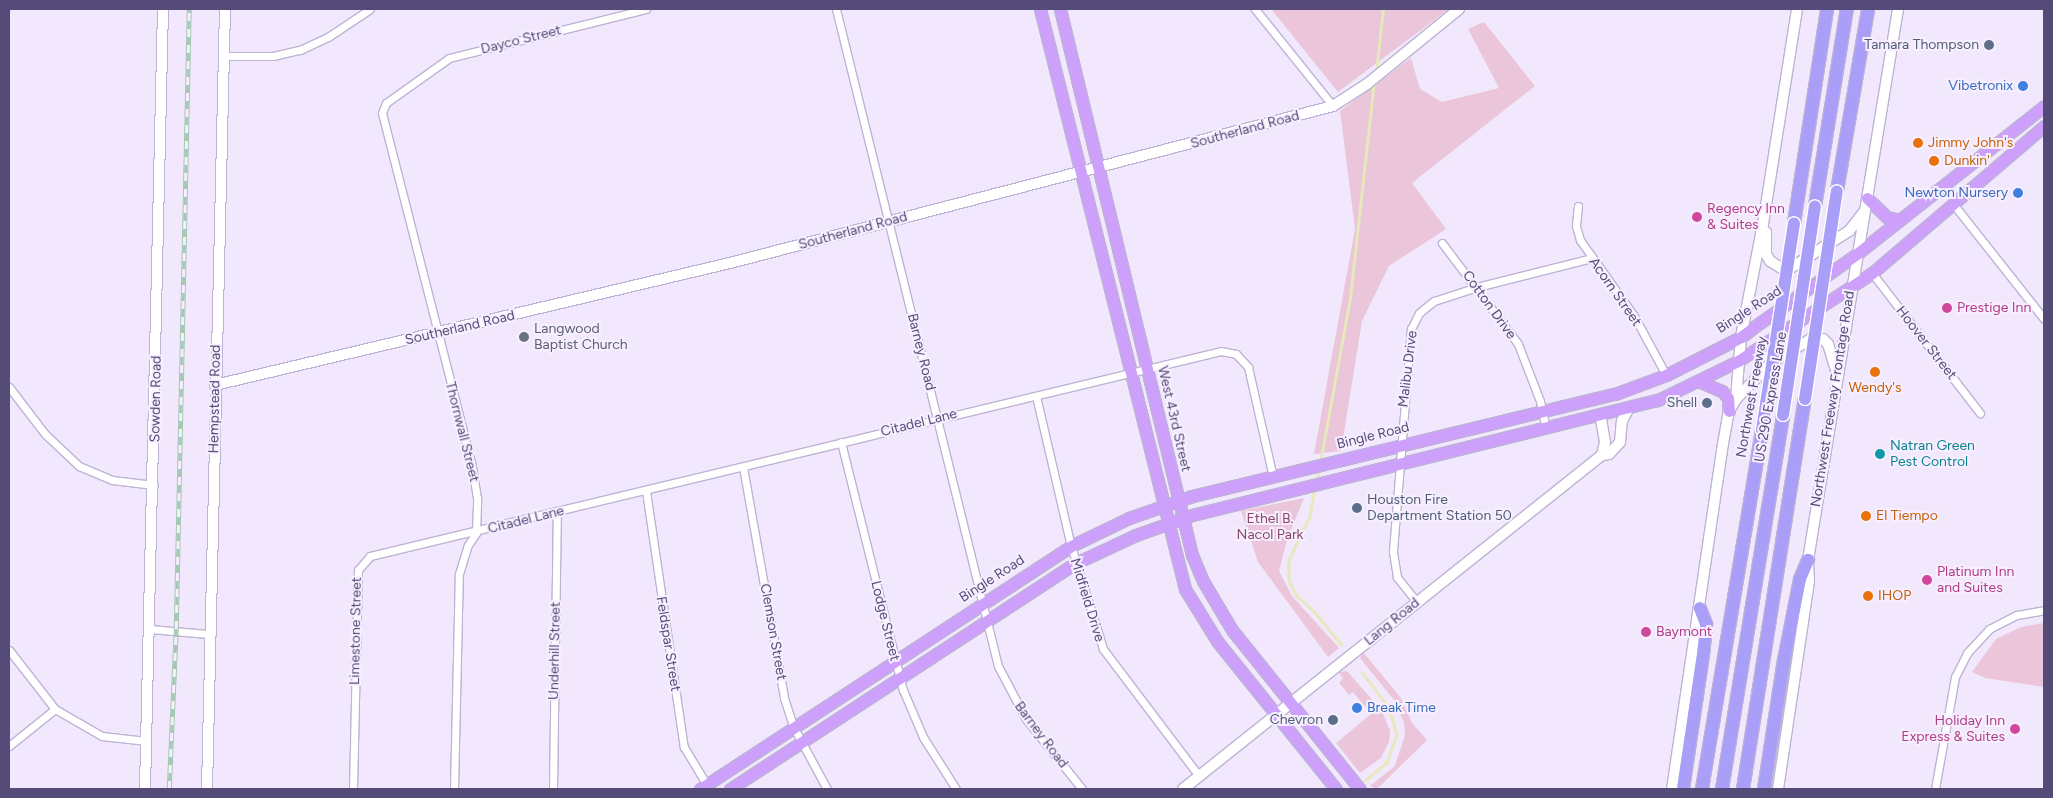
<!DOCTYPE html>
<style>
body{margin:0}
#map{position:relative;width:2053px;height:798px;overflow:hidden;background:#f2e8fd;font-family:Figtree,sans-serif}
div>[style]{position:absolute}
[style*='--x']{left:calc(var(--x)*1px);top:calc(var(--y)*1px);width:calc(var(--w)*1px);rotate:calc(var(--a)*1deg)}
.green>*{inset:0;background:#ebc6da}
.stream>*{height:2.5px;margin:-1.25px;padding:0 1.25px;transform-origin:1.25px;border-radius:1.25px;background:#e7e8bc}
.roads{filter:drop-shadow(1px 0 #bdb3d4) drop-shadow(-1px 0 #bdb3d4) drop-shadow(0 1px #bdb3d4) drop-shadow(0 -1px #bdb3d4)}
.street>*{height:7px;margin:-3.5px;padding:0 3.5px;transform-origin:3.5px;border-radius:3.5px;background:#fff}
.secondary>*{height:10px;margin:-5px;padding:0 5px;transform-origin:5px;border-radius:5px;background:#fff}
.primary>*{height:11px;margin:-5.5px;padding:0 5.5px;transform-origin:5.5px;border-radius:5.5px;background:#cda0fc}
.highway>*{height:12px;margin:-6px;padding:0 6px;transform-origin:6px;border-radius:6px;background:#a99ff8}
.rail>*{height:4.5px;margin-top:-2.25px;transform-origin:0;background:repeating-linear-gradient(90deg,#f7efff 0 8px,#a5c8b3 0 16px);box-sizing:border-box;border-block:1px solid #a5c8b3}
.bridges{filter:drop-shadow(1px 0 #fff) drop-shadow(-1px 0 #fff) drop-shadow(0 1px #fff) drop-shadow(0 -1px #fff)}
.highway-bridge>*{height:12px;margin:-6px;padding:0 6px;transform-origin:6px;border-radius:6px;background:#a99ff8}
.dots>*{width:14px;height:14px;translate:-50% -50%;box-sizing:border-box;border:2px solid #f7efff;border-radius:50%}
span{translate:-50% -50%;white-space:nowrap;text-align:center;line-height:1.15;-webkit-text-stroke:4px #f7efff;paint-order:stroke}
.street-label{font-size:14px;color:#554b78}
.service-label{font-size:14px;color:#4e5e75}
.right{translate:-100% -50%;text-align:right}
.left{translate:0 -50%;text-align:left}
.shop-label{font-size:14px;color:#366cbe}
.food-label{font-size:14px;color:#c56008}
.hotel-label{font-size:14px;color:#b23c85}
.worship-label{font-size:14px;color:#5b616d}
.culture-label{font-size:14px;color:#0d838f}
.park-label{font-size:14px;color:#8a4865}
.frame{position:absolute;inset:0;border:10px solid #554b78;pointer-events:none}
</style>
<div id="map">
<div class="green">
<div style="clip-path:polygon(1271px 9px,1449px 9px,1338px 92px)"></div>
<div style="clip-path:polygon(1484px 22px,1535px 86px,1412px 183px,1446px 229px,1389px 266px,1362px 321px,1341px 451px,1314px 454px,1355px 229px,1340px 111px,1411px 58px,1420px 89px,1442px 102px,1499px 88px,1468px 29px)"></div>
<div style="clip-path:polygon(1304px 498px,1287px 540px,1279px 571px,1292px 596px,1339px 648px,1328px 657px,1258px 562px,1241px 511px)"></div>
<div style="clip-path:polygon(2044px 623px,2044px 687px,1985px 678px,1972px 672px,1996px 639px,2021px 627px)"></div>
<div style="clip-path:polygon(1363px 652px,1401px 698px,1412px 723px,1427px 740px,1377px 789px,1370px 786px,1395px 766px,1405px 735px,1404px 723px,1394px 700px,1360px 658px)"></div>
<div style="clip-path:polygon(1347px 671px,1382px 711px,1390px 731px,1389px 742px,1381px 758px,1360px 773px,1336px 743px,1371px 714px,1353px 692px,1349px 695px,1339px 683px,1343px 678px,1338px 672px)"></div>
</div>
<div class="stream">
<div style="--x:1376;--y:72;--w:63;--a:-83.7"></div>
<div style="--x:1320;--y:463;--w:168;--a:-79.7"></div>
<div style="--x:1350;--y:298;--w:217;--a:-83.7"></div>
<div style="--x:1317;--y:480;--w:12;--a:-81"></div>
<div style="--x:1315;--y:488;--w:29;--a:100"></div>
<div style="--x:1310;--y:517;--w:48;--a:116"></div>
<div style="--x:1289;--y:560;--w:20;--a:90"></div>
<div style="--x:1289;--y:580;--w:17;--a:65"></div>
<div style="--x:1296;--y:595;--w:24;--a:42"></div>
<div style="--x:1314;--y:611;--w:43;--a:50.7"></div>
<div style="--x:1363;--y:673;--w:44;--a:53.4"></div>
<div style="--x:1389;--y:708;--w:28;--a:73"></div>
<div style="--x:1397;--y:735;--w:30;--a:110"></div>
<div style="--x:1387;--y:763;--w:28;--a:141"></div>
</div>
<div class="roads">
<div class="street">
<div style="--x:836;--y:9;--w:677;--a:76.15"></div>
<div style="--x:998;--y:666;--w:60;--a:62.2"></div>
<div style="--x:1026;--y:719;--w:90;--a:51.3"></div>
<div style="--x:1255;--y:9;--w:124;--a:51.2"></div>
<div style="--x:224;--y:56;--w:49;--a:0"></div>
<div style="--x:273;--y:56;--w:28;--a:-13"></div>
<div style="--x:300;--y:50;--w:31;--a:-25"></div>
<div style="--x:328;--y:37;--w:50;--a:-33.7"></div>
<div style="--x:1954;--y:205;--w:145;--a:51.7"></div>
<div style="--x:1578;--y:206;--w:20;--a:96"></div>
<div style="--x:1576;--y:226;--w:15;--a:74"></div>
<div style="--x:1580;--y:240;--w:93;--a:54.6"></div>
<div style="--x:1634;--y:316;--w:67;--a:61.5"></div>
<div style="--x:1442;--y:243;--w:126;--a:53"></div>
<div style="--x:1518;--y:344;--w:61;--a:68.9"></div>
<div style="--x:1540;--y:401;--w:29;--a:78"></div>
<div style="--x:1872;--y:273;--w:177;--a:52.4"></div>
<div style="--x:9;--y:387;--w:59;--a:52.5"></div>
<div style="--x:45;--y:434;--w:47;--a:43.3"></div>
<div style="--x:79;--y:466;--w:36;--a:23"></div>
<div style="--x:112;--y:480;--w:42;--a:6.8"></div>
<div style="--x:1036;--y:396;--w:154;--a:76.9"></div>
<div style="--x:1071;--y:546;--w:108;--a:72.7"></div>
<div style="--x:1103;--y:649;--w:159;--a:52.9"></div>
<div style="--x:841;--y:442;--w:256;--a:76"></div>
<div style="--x:903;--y:690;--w:51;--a:66.9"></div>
<div style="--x:923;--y:737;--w:62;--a:57.6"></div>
<div style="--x:743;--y:467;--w:235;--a:79.9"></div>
<div style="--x:784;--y:698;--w:32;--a:72"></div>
<div style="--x:794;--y:728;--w:69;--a:61.6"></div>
<div style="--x:646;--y:491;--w:259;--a:81.6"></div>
<div style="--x:684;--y:747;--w:47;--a:59"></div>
<div style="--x:1417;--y:602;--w:32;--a:-129"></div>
<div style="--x:1397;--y:577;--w:26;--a:-99"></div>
<div style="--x:1393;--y:551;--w:223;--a:-85.4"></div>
<div style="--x:1411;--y:329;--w:18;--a:-63"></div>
<div style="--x:1419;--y:313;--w:19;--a:-39"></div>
<div style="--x:1434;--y:301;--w:45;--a:-18"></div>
<div style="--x:1477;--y:287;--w:119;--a:-14.2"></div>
<div style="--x:150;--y:629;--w:58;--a:4.9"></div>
<div style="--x:9;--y:650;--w:75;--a:52.1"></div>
<div style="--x:55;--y:709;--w:54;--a:29.9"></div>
<div style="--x:102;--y:736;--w:45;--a:6.3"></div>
<div style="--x:9;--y:746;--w:59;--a:-38.8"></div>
<div style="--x:353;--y:789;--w:219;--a:-88.7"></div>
<div style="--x:358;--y:570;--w:18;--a:-49"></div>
<div style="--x:370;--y:556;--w:875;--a:-13.54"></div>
<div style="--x:1221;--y:351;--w:15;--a:11"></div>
<div style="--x:1236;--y:354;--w:18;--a:47"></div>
<div style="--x:1248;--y:367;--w:113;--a:77.2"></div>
<div style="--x:454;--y:789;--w:215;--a:-88.7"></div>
<div style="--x:459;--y:574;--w:30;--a:-73"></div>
<div style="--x:468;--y:545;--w:14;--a:-56"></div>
<div style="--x:476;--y:533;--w:35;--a:-88"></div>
<div style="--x:477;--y:498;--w:32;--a:-99"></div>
<div style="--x:472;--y:466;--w:364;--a:-104.3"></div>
<div style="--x:382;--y:113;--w:11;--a:-68"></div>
<div style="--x:386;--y:103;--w:77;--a:-35.5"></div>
<div style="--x:449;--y:58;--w:203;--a:-14"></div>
<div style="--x:553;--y:789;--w:277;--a:-89.2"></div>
<div style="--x:1935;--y:789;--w:114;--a:-79.9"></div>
<div style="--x:1955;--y:677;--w:27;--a:-63"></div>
<div style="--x:1967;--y:653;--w:33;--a:-47"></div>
<div style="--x:1989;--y:629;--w:31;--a:-27"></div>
<div style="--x:2017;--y:615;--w:27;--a:-10"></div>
</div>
<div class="secondary">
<div style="--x:1766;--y:232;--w:22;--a:90"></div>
<div style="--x:1766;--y:254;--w:8;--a:60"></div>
<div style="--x:1770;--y:261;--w:19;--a:32"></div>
<div style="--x:1786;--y:271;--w:75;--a:-32.4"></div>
<div style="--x:1849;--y:231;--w:24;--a:-52"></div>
<div style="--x:215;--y:385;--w:529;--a:-13.33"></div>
<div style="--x:730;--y:263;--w:623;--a:-14.59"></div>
<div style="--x:1333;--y:106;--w:40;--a:-32.9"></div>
<div style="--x:1367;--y:84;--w:119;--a:-39.2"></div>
<div style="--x:1736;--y:399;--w:50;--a:-45.8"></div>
<div style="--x:1771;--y:363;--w:47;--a:-31"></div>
<div style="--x:1811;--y:339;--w:12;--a:0"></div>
<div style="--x:1823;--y:339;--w:7;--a:45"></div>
<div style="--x:1828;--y:344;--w:27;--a:73"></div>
<div style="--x:1602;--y:455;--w:7;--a:-8"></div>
<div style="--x:1609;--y:454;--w:16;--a:-47"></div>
<div style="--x:1620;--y:442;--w:21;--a:-85"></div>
<div style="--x:1622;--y:421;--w:13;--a:-63"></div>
<div style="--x:145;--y:789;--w:780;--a:-88.68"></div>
<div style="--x:207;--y:789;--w:780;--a:-88.68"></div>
<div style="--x:1183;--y:789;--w:536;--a:-38.56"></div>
<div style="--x:1602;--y:455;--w:13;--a:-77"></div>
<div style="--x:1605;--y:442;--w:27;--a:-100"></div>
<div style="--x:1672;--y:789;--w:349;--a:-81.6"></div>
<div style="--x:1723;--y:444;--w:34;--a:-80"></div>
<div style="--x:1729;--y:411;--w:14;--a:-60"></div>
<div style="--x:1736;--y:399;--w:62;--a:-85.4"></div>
<div style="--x:1741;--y:337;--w:115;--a:-79"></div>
<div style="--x:1763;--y:224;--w:218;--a:-81"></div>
<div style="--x:1778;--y:789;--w:210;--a:-81.5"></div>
<div style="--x:1809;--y:581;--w:21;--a:-93"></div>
<div style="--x:1808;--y:560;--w:558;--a:-80.72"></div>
</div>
<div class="primary">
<div style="--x:1040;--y:9;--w:598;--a:75.96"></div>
<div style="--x:1185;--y:589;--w:61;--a:58.4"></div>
<div style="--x:1217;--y:641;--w:190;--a:51.2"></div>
<div style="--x:1060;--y:9;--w:562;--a:76.41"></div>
<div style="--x:1192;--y:555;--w:28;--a:67"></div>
<div style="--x:1203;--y:581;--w:57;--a:59.4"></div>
<div style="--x:1232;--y:630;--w:204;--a:51.2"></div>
<div style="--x:1867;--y:198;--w:28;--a:44"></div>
<div style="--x:1887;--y:217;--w:13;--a:13"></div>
<div style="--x:1698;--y:381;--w:26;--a:23"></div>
<div style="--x:1722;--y:391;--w:9;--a:49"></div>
<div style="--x:1728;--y:398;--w:13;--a:86"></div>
<div style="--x:700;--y:789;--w:443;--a:-33.2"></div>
<div style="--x:1071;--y:546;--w:64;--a:-25.8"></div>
<div style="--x:1129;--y:518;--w:67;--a:-19.2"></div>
<div style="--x:1192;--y:496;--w:435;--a:-13.6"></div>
<div style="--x:1615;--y:394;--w:54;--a:-20.4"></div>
<div style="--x:1666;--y:375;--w:84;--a:-26.9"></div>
<div style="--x:1741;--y:337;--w:25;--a:-37"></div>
<div style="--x:1761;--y:322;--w:119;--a:-35.4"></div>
<div style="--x:1858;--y:253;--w:237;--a:-38.3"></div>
<div style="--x:730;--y:789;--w:413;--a:-33.2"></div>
<div style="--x:1076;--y:563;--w:66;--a:-25"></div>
<div style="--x:1136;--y:535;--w:59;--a:-19.7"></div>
<div style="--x:1192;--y:515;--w:480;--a:-13.9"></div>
<div style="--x:1658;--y:400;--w:89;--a:-26"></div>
<div style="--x:1738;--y:361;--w:160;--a:-33.3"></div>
<div style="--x:1872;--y:273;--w:226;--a:-40.5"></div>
</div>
<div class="highway">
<div style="--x:1837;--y:191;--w:185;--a:-80.3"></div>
<div style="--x:1815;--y:206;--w:200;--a:-80.8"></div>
<div style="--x:1794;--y:223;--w:217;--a:-81.2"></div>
<div style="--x:1683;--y:789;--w:135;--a:-81.5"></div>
<div style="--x:1703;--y:655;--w:31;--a:-84"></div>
<div style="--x:1706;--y:624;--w:17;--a:-111"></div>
<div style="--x:1702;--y:789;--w:364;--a:-80.5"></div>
<div style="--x:1722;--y:789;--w:379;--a:-80.7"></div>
<div style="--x:1743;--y:789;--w:395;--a:-81"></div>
<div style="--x:1764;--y:789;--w:131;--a:-81.2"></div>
<div style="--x:1784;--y:660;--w:83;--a:-78.8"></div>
<div style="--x:1800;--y:579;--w:21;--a:-67"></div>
</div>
</div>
<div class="rail">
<div style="--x:169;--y:789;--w:160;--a:-87.5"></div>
<div style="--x:176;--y:629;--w:620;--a:-88.8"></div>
</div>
<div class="bridges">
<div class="highway-bridge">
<div style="--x:1805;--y:399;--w:210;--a:-81.3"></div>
<div style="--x:1783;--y:415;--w:211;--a:-81.3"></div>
<div style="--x:1762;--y:430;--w:209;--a:-81.2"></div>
</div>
</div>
<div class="dots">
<div style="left:1989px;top:45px;background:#5c6f8a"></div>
<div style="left:2023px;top:86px;background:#3f7fe0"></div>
<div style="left:1918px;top:143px;background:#e8710a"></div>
<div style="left:1934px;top:161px;background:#e8710a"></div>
<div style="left:2018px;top:193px;background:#3f7fe0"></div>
<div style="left:1697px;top:217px;background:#d1479c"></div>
<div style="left:1947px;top:308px;background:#d1479c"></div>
<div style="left:524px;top:337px;background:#6b7280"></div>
<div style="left:1875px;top:372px;background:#e8710a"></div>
<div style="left:1707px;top:403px;background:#5c6f8a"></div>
<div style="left:1880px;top:454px;background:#0f9aa8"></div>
<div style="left:1357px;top:508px;background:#5c6f8a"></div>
<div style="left:1866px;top:516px;background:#e8710a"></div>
<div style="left:1927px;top:580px;background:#d1479c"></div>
<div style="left:1868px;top:596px;background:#e8710a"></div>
<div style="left:1646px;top:632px;background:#d1479c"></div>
<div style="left:1357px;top:708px;background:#3f7fe0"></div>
<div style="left:1333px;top:720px;background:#5c6f8a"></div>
<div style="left:2015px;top:729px;background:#d1479c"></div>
</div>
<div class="street-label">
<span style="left:521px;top:40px;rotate:-14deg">Dayco Street</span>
<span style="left:1245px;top:130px;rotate:-15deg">Southerland Road</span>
<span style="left:853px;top:231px;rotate:-15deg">Southerland Road</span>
<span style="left:1615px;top:292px;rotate:55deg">Acorn Street</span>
<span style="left:1489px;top:305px;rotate:54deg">Cotton Drive</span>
<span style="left:1749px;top:310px;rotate:-33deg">Bingle Road</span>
<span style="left:460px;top:328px;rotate:-13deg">Southerland Road</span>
<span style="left:1926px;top:343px;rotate:52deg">Hoover Street</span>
<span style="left:921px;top:352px;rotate:76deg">Barney Road</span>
<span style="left:1408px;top:369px;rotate:-83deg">Malibu Drive</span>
<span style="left:1752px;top:397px;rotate:-80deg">Northwest Freeway</span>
<span style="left:1771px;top:397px;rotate:-80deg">US 290 Express Lane</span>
<span style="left:156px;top:399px;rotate:-89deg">Sowden Road</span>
<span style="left:215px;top:399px;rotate:-89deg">Hempstead Road</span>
<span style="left:1833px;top:399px;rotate:-81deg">Northwest Freeway Frontage Road</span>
<span style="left:1174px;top:419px;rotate:77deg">West 43rd Street</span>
<span style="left:919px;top:423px;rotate:-14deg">Citadel Lane</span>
<span style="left:462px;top:432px;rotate:76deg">Thornwall Street</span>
<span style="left:1373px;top:436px;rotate:-14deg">Bingle Road</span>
<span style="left:526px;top:520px;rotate:-14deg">Citadel Lane</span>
<span style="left:992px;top:579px;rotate:-33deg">Bingle Road</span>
<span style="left:1087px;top:600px;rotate:73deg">Midfield Drive</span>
<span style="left:885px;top:621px;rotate:76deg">Lodge Street</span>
<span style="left:1392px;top:622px;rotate:-39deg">Lang Road</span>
<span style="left:356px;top:631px;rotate:-89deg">Limestone Street</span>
<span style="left:773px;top:632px;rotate:80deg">Clemson Street</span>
<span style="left:668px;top:644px;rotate:81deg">Feldspar Street</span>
<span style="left:555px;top:651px;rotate:-89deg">Underhill Street</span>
<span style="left:1041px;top:735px;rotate:53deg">Barney Road</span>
</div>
<div class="service-label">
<span class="right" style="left:1979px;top:45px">Tamara Thompson</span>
<span class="right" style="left:1697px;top:403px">Shell</span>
<span class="left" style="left:1367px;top:508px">Houston Fire<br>Department Station 50</span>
<span class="right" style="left:1323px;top:720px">Chevron</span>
</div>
<div class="shop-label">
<span class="right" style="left:2013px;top:86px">Vibetronix</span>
<span class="right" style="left:2008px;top:193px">Newton Nursery</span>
<span class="left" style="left:1367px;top:708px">Break Time</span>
</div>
<div class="food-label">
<span class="left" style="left:1928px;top:143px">Jimmy John's</span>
<span class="left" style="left:1944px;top:161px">Dunkin'</span>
<span style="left:1875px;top:388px">Wendy's</span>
<span class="left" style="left:1876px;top:516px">El Tiempo</span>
<span class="left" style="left:1878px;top:596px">IHOP</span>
</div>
<div class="hotel-label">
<span class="left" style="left:1707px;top:217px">Regency Inn<br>&amp; Suites</span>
<span class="left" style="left:1957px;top:308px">Prestige Inn</span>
<span class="left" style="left:1937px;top:580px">Platinum Inn<br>and Suites</span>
<span class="left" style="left:1656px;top:632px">Baymont</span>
<span class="right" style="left:2005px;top:729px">Holiday Inn<br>Express &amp; Suites</span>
</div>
<div class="worship-label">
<span class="left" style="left:534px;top:337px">Langwood<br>Baptist Church</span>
</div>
<div class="culture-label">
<span class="left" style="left:1890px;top:454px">Natran Green<br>Pest Control</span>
</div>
<div class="park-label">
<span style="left:1270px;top:527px">Ethel B.<br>Nacol Park</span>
</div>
<div class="frame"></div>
</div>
